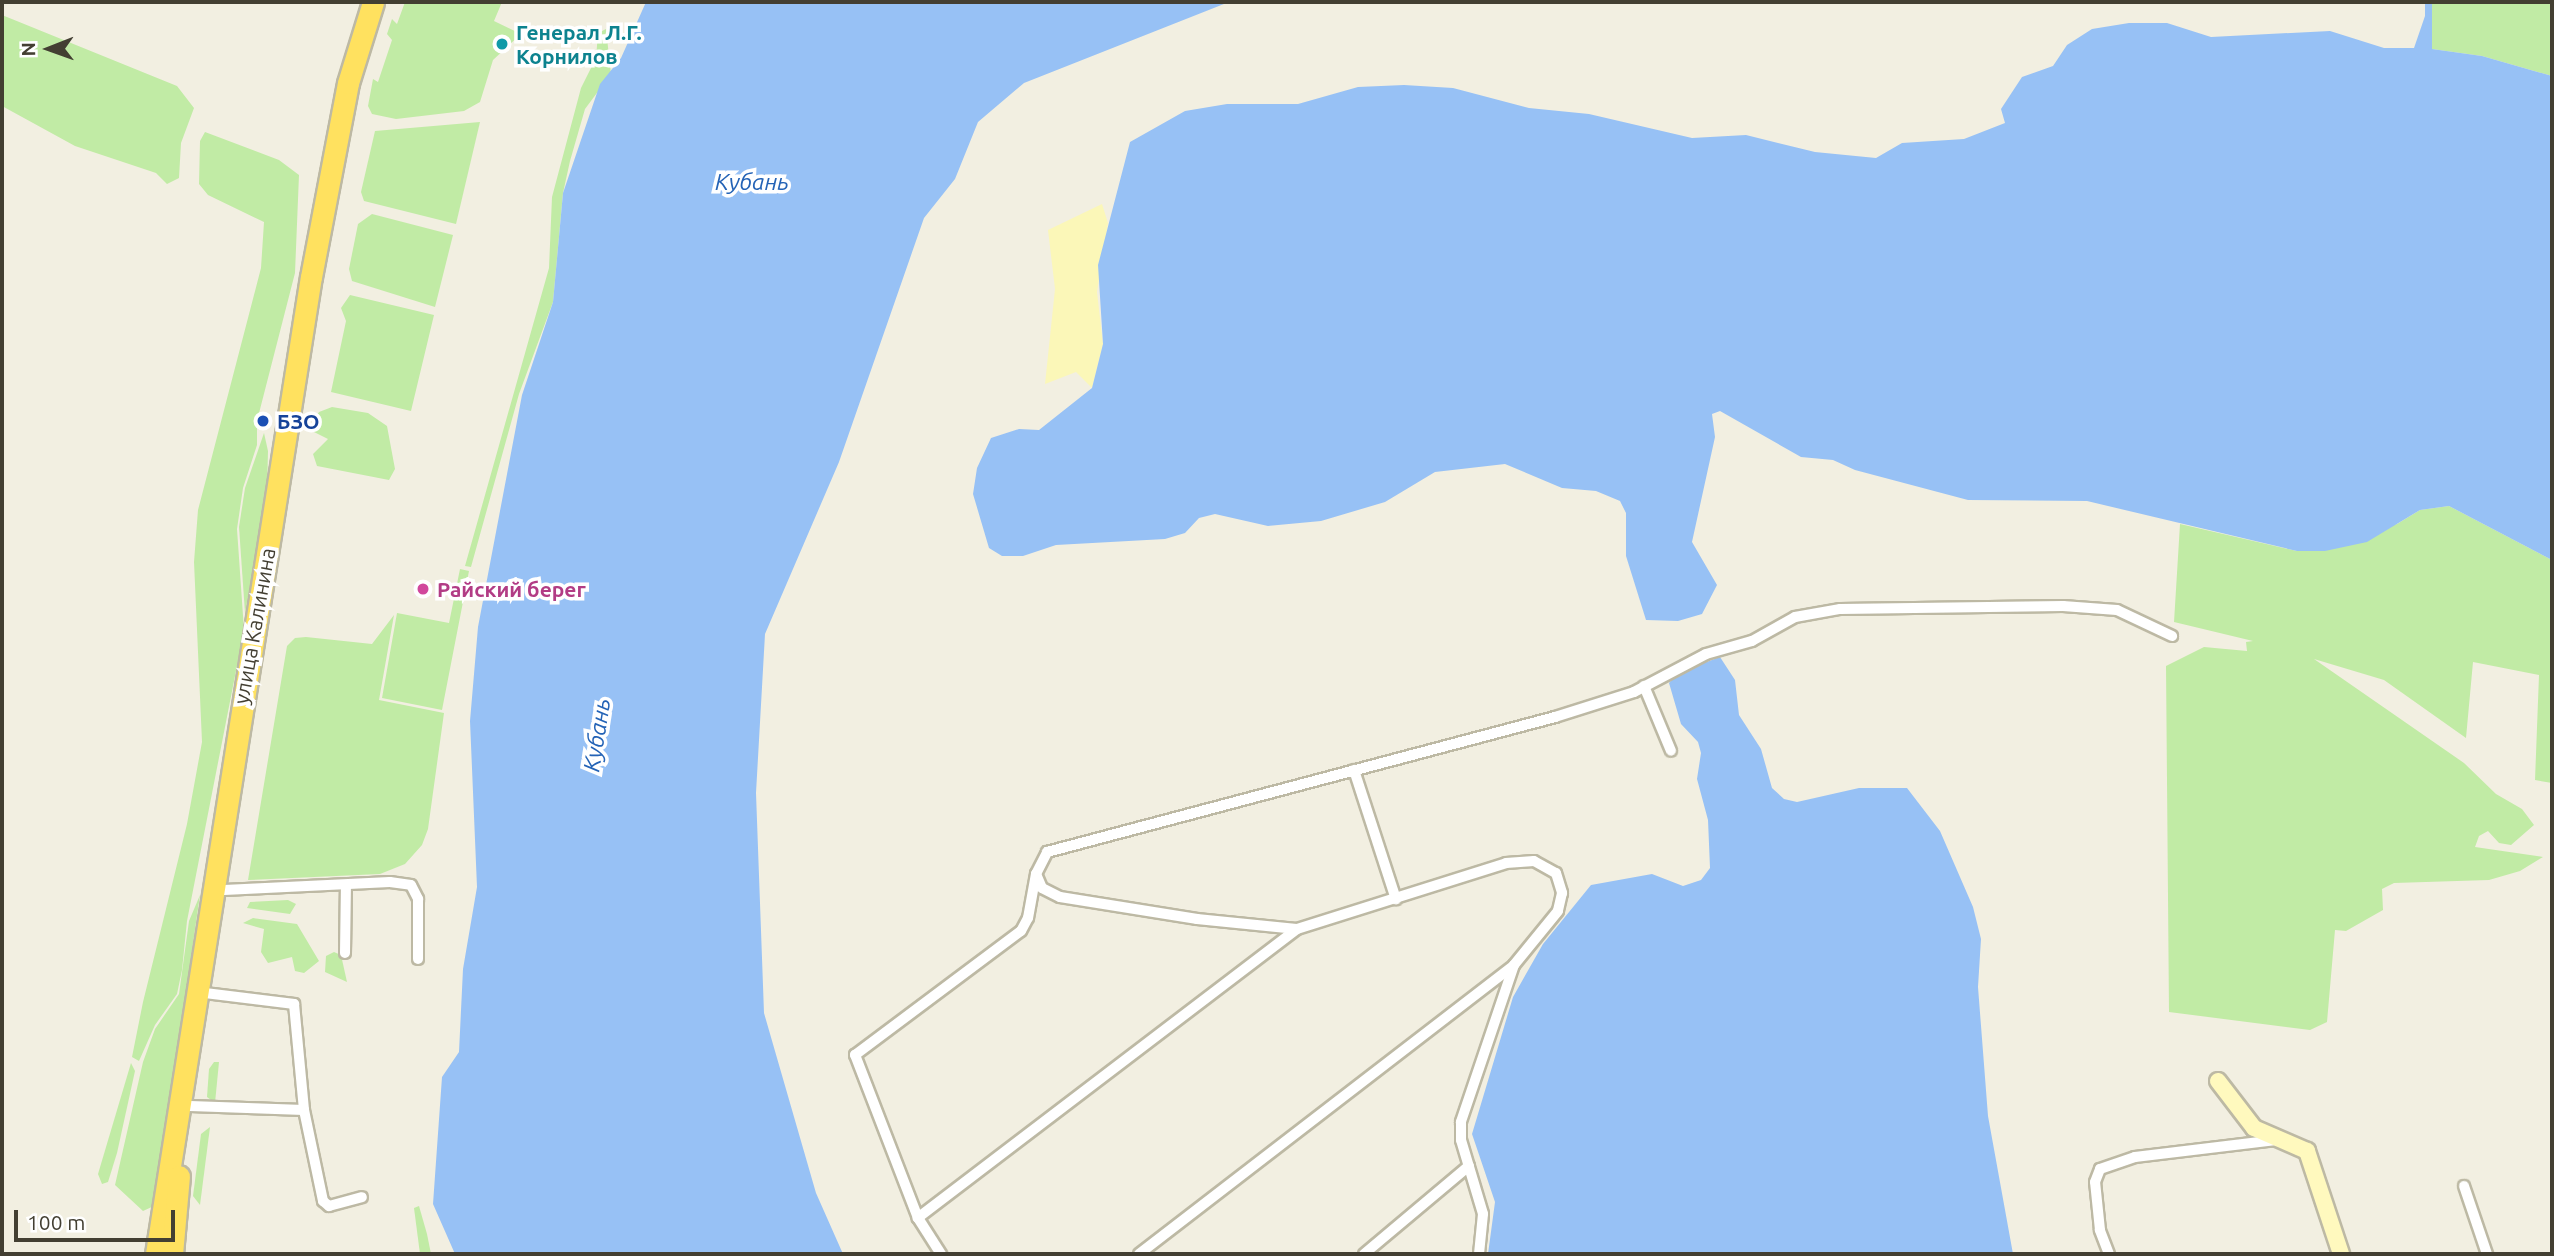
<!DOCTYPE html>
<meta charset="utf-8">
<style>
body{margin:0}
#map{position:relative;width:2554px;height:1256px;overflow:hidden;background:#f2efe1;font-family:Ubuntu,sans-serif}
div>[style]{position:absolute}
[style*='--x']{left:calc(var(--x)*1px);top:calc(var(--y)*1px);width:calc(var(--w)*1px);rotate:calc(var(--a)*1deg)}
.green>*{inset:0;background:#c1eba5}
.sand>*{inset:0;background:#fbf7b8}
.water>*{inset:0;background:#97c1f5}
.roads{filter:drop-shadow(2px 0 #bdb9a4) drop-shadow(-2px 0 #bdb9a4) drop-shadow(0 2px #bdb9a4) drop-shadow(0 -2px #bdb9a4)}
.street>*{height:10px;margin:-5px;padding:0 5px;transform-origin:5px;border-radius:5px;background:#fff}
.secondary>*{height:16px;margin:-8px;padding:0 8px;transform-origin:8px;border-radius:8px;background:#fff9be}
.highway>*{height:21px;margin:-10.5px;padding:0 10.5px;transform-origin:10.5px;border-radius:10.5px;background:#ffe15f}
.dots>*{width:19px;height:19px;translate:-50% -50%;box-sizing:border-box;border:4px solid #fff;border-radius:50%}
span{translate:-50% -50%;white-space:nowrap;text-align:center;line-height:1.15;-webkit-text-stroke:7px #fff;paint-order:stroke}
.culture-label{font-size:21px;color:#0d838f;font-weight:700}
.left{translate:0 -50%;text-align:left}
.transit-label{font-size:21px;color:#164399;font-weight:700}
.hotel-label{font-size:21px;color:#b23c85;font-weight:700}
.street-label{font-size:21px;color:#433f32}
.water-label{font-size:23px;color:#2463b6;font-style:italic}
.frame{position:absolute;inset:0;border:4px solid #433f32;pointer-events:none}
.north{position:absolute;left:14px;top:14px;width:70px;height:70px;-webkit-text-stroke:5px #fff;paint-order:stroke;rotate:269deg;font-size:19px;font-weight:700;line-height:28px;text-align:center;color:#433f32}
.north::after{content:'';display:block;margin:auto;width:24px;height:32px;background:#433f32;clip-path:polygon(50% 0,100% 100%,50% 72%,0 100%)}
.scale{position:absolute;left:14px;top:1210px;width:161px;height:32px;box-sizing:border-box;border:4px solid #433f32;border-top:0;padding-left:9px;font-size:21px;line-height:24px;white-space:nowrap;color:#433f32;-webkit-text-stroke:5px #fff;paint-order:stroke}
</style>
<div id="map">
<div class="green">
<div style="clip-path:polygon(405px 2px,502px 2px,494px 21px,521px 34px,493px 60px,480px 102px,464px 111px,396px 119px,372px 114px,368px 106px,373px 79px,378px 82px,392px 40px,387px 34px,392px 19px,397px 24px)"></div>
<div style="clip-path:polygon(2432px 2px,2552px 2px,2552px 76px,2482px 56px,2432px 49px)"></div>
<div style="clip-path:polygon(2px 15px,177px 86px,194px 108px,181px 143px,179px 178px,167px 184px,156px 173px,75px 146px,2px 106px)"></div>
<div style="clip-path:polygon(606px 29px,611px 74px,585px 109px,570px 161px,563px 193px,553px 302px,519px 394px,471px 567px,465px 566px,549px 268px,552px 197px,581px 88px,596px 58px,598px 33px)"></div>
<div style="clip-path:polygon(480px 122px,456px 224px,364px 201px,361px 192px,375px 131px)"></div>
<div style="clip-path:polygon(205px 132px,279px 160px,299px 175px,295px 273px,257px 421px,257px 445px,243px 488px,237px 529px,244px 630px,187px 921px,182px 970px,177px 994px,155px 1025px,139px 1061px,132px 1057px,143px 1002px,187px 824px,202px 742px,194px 562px,198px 510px,261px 268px,264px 222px,208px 195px,199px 184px,200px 141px)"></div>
<div style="clip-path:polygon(372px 214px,453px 235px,435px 307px,352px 281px,349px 269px,358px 224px)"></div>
<div style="clip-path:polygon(350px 295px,434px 315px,411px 411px,331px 392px,346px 321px,341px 308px)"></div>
<div style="clip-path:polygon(332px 407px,368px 413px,387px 426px,395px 469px,389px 480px,317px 466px,313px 454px,328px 439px,312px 431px,313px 421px,319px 412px)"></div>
<div style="clip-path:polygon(264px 433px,268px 451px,267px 492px,245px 613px,239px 527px,245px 488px)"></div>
<div style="clip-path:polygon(2449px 506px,2552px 560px,2552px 783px,2535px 780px,2539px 675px,2473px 662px,2466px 738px,2384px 680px,2314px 659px,2464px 763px,2496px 794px,2522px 809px,2534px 825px,2511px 845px,2499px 843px,2488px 831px,2479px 836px,2475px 847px,2543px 857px,2520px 871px,2489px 880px,2394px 883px,2382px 889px,2383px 910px,2346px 931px,2335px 930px,2327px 1022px,2310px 1030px,2169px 1012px,2166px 666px,2204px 647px,2247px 651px,2246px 642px,2253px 641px,2174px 622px,2180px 524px,2297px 551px,2397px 524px,2420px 510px)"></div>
<div style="clip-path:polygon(460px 569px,469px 571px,442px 710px,382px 698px,397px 613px,449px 623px)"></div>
<div style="clip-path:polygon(394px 615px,379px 700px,444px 713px,428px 829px,422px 845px,405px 864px,380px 874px,248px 880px,287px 646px,295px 638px,306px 637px,372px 644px)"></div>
<div style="clip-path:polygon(200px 895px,160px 1171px,154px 1206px,143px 1211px,115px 1185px,143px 1062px,155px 1029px,179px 994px,189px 921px)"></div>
<div style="clip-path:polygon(288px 900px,296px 904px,290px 914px,247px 908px,250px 902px)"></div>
<div style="clip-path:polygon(253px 918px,297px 924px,319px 961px,304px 973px,295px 971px,292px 957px,268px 963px,261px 952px,264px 929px,243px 923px)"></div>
<div style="clip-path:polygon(334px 952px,341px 955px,347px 982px,325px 972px,326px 956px)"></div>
<div style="clip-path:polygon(214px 1062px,219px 1062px,215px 1103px,207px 1097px,209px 1069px)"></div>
<div style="clip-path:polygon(131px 1063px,135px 1071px,117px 1153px,108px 1182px,102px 1184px,98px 1174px)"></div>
<div style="clip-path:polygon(210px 1127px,200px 1205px,193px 1196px,201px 1134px)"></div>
<div style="clip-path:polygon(419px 1206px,427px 1234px,431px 1254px,420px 1254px,414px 1208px)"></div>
</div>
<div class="sand">
<div style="clip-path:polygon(1102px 204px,1108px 223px,1097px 292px,1103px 344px,1092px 388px,1076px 372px,1045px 384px,1055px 289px,1048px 230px)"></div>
</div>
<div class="water">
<div style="clip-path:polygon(646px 2px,1229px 2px,1024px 83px,978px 122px,955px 179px,924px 218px,839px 462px,765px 634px,756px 793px,764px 1013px,816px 1193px,843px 1254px,455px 1254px,433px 1204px,442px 1077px,459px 1052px,463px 969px,477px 887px,470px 721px,478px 627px,522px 395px,553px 302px,563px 193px,600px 84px,621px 58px)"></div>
<div style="clip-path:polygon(2425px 2px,2432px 2px,2432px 49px,2482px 56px,2552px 76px,2552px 560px,2449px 506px,2420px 510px,2367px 542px,2325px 551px,2297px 551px,2087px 501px,1968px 500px,1855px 470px,1833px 460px,1801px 457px,1720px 411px,1712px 414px,1715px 437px,1692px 542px,1717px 585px,1702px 614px,1678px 621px,1646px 620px,1626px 556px,1626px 513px,1620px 501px,1596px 491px,1562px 488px,1505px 464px,1435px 472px,1385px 502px,1321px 521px,1268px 526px,1215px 514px,1199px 518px,1185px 533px,1165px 539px,1056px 545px,1023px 556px,1002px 556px,989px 548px,973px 494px,977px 468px,991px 438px,1019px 429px,1039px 430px,1092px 388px,1103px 344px,1098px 265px,1130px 142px,1185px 111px,1227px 104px,1298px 104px,1358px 87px,1404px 85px,1453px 88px,1529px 108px,1589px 114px,1692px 138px,1746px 135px,1815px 152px,1876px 158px,1902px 143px,1964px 139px,2005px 123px,2001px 109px,2022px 77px,2053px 66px,2067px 45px,2092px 29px,2129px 23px,2167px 23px,2211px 37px,2330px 31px,2384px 48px,2414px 48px,2425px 16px)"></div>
<div style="clip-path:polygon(1720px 657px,1735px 680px,1739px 715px,1761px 749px,1772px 788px,1784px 799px,1797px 802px,1859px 788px,1907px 788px,1940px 831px,1973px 907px,1981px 939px,1978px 987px,1988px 1116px,2013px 1254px,1488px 1254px,1495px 1202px,1472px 1134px,1513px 997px,1543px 944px,1591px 885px,1652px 874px,1683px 886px,1701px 880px,1710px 868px,1708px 820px,1697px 779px,1701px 753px,1698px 742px,1681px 724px,1669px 683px,1677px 673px)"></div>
</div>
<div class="roads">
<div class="street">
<div style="--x:1644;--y:686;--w:70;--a:67.4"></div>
<div style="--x:1354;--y:770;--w:136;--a:72"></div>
<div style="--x:1036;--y:874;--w:15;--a:67"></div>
<div style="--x:1042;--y:888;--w:20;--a:27"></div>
<div style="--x:1060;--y:897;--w:139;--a:9.1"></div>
<div style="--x:1197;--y:919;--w:100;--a:5.7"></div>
<div style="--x:1297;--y:929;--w:477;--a:142.7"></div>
<div style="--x:918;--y:1218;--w:175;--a:-111.1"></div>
<div style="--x:855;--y:1055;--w:207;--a:-36.8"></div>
<div style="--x:1021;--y:931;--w:15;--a:-62"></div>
<div style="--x:1028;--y:918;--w:45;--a:-79.7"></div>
<div style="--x:1036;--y:874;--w:25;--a:-63"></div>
<div style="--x:1047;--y:852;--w:526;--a:-14.88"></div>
<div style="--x:1555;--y:717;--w:83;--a:-17.6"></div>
<div style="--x:1634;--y:692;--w:81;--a:-27.8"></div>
<div style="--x:1706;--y:654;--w:48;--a:-15.8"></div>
<div style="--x:1752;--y:641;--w:49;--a:-29.2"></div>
<div style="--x:1795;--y:617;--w:46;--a:-10.1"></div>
<div style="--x:1840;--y:609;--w:223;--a:-0.8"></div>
<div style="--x:2063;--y:606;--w:54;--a:4.2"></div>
<div style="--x:2117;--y:610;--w:61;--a:25.3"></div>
<div style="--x:224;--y:890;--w:166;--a:-2.8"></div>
<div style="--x:390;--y:882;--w:21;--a:8"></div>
<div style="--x:411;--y:885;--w:16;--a:63"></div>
<div style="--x:418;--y:899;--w:60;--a:90"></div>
<div style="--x:1297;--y:929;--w:219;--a:-17.5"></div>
<div style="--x:1506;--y:863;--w:28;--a:-4"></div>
<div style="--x:1534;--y:861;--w:25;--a:29"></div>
<div style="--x:1556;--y:873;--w:21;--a:73"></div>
<div style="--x:1562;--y:893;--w:18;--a:103"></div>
<div style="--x:1558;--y:911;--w:70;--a:129.2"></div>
<div style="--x:1514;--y:965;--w:166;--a:108.7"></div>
<div style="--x:1461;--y:1122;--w:18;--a:90"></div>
<div style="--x:1461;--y:1140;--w:77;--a:73.4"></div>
<div style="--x:1483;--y:1214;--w:40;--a:95.7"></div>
<div style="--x:345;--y:953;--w:68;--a:-89.2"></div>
<div style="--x:205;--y:993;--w:90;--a:7"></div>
<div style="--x:294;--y:1004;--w:106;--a:84.6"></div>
<div style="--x:304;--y:1110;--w:93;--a:78.2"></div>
<div style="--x:323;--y:1201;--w:8;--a:40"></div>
<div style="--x:329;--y:1206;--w:34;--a:-15"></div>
<div style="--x:190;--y:1106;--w:114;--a:2"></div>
<div style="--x:2464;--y:1186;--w:72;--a:71.3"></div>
<div style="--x:918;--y:1218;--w:43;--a:57.4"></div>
<div style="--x:1139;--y:1254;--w:473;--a:-37.6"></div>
<div style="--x:1364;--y:1254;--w:137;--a:-40"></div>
<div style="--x:2109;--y:1254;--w:26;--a:-111"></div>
<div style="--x:2100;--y:1230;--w:48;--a:-95.9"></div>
<div style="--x:2095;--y:1182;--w:14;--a:-69"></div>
<div style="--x:2100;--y:1169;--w:37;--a:-19"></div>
<div style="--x:2135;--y:1157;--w:142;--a:-6.9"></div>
</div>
<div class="secondary">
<div style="--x:2218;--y:1081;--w:59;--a:52.5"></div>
<div style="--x:2254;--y:1128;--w:58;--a:23.5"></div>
<div style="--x:2307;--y:1151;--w:108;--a:71.7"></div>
</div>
<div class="highway">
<div style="--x:156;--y:1254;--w:989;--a:-80.99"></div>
<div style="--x:311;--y:277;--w:197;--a:-79.2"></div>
<div style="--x:348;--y:83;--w:85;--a:-72.8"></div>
<div style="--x:172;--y:1254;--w:78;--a:-84.9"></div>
</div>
</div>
<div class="dots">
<div style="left:502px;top:44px;background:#0f9aa8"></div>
<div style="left:263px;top:421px;background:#1a4fb4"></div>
<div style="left:423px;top:589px;background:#d1479c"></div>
</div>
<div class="culture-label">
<span class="left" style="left:516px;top:44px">Генерал Л.Г.<br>Корнилов</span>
</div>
<div class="transit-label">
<span class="left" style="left:277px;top:421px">БЗО</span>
</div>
<div class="hotel-label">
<span class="left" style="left:437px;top:589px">Райский берег</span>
</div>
<div class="street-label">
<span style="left:254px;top:626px;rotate:-80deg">улица Калинина</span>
</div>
<div class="water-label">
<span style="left:752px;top:182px">Кубань</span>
<span style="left:597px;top:735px;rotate:-81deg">Кубань</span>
</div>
<div class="frame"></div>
<div class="north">N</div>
<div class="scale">100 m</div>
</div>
